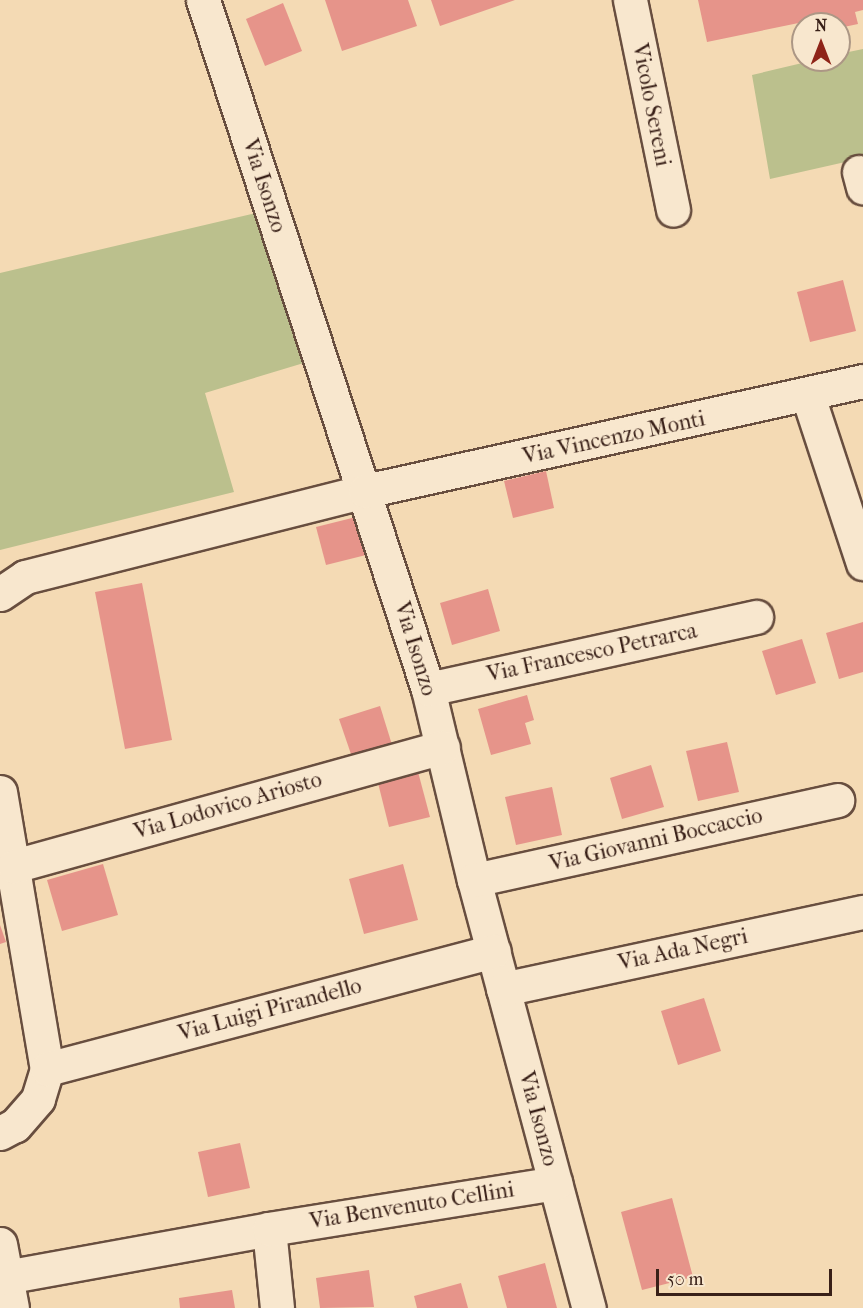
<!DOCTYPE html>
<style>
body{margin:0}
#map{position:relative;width:863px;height:1308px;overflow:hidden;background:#f4dab4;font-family:"IM FELL French Canon",serif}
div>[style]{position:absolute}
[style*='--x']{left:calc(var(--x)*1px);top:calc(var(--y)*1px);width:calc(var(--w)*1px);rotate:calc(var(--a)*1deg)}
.green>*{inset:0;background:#bbc08d}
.building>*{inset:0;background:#e6948a}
.roads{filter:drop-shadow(2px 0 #684e3f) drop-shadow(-2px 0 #684e3f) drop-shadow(0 2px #684e3f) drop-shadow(0 -2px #684e3f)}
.minor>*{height:33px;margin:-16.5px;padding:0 16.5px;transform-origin:16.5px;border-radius:16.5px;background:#f8e7ce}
span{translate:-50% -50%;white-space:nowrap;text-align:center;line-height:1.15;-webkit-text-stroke:4.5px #f8e7ce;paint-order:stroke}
.street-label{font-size:22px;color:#392018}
.north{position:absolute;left:791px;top:12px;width:60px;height:60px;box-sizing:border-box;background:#f8e7ce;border:2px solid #ac9785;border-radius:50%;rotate:0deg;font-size:16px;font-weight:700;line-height:24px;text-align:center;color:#392018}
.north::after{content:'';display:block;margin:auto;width:21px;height:27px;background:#8f2418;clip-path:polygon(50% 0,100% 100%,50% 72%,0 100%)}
.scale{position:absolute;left:656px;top:1269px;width:176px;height:27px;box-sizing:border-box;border:3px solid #392018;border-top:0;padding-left:8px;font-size:18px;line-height:21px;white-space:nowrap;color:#392018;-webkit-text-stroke:4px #f8e7ce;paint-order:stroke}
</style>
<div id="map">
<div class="green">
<div style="clip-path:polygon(863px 49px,863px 158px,770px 179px,752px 75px,815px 60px,839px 60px,839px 54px)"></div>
<div style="clip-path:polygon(260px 212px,307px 362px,205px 393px,234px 492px,0 550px,0 273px)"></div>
</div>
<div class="building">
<div style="clip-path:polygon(325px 0,408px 0,417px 26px,342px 51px)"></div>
<div style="clip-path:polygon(431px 0,515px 0,440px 26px)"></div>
<div style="clip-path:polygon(698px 0,863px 0,863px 10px,855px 12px,858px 24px,839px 28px,839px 24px,824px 24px,823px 18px,707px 42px)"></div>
<div style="clip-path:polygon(283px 3px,302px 51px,265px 66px,246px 19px)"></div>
<div style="clip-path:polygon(843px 280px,856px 331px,810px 342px,797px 292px)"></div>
<div style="clip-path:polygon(546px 471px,554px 508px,513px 518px,504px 481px)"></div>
<div style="clip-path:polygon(356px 517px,366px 555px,326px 565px,316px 527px)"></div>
<div style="clip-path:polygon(142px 583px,172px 740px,125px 749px,95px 592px)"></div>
<div style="clip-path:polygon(488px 589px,500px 631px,452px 645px,440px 603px)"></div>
<div style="clip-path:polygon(863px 622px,863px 672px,839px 679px,826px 633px)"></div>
<div style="clip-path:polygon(802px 639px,816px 683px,776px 695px,762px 651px)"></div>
<div style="clip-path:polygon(527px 695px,534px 720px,525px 723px,531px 744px,491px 755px,478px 709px)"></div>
<div style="clip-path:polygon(380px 706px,393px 748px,353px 760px,339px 719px)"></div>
<div style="clip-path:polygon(727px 742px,739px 792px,698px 801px,686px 751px)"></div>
<div style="clip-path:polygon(651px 765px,664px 807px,622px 819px,610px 778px)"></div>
<div style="clip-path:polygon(417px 768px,430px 817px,389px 827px,377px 779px)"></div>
<div style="clip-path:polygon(552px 787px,562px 835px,516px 845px,505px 797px)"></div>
<div style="clip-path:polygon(103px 864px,118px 915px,62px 931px,47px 880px)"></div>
<div style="clip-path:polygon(403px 864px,418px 920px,364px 934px,349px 879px)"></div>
<div style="clip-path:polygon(0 925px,6px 942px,0 944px)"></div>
<div style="clip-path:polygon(704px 998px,721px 1051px,678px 1065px,661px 1011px)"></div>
<div style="clip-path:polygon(240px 1143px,250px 1188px,208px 1197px,198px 1152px)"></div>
<div style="clip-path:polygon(672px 1198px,693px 1277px,642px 1290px,621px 1212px)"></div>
<div style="clip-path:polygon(545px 1263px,557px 1308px,507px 1308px,498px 1276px)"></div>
<div style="clip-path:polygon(369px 1270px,374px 1307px,320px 1308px,316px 1278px)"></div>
<div style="clip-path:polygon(461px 1283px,468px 1308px,417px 1308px,414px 1296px)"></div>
<div style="clip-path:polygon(232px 1290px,235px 1308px,180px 1308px,179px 1298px)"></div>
</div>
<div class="roads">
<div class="minor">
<div style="--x:203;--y:0;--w:725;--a:71.92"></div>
<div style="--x:428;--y:689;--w:196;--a:76.5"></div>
<div style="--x:474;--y:880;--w:443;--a:75"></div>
<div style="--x:630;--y:0;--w:214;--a:78.4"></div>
<div style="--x:859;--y:172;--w:16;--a:75"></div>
<div style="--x:808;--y:396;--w:176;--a:71.8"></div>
<div style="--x:0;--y:594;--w:30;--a:-34"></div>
<div style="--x:25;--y:577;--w:351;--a:-14.2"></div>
<div style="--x:365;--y:491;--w:510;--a:-12.46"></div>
<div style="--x:428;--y:689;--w:336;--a:-12.4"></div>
<div style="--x:0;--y:792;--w:281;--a:80.4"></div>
<div style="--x:47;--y:1069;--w:31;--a:107"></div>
<div style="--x:38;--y:1099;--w:35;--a:131"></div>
<div style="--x:15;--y:1125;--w:17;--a:152"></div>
<div style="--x:14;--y:866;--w:445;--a:-15.5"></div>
<div style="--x:474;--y:880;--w:372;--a:-12.4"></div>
<div style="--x:503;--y:989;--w:368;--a:-12.1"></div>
<div style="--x:47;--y:1069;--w:462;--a:-14.8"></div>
<div style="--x:269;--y:1229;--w:79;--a:84.2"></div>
<div style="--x:0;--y:1244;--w:65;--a:79.4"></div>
<div style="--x:0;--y:1278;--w:273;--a:-10.3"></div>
<div style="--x:269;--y:1229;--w:290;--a:-9.1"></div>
</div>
</div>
<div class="street-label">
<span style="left:651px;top:105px;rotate:79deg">Vicolo Sereni</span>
<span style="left:264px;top:186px;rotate:72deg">Via Isonzo</span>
<span style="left:614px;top:438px;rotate:-12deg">Via Vincenzo Monti</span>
<span style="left:415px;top:649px;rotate:73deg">Via Isonzo</span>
<span style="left:592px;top:653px;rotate:-12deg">Via Francesco Petrarca</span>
<span style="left:228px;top:806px;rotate:-16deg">Via Lodovico Ariosto</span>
<span style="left:656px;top:840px;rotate:-13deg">Via Giovanni Boccaccio</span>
<span style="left:683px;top:950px;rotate:-12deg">Via Ada Negri</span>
<span style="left:270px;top:1010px;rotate:-15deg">Via Luigi Pirandello</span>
<span style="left:538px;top:1119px;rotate:75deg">Via Isonzo</span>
<span style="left:412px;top:1206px;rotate:-9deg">Via Benvenuto Cellini</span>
</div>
<div class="north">N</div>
<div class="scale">50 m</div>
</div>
